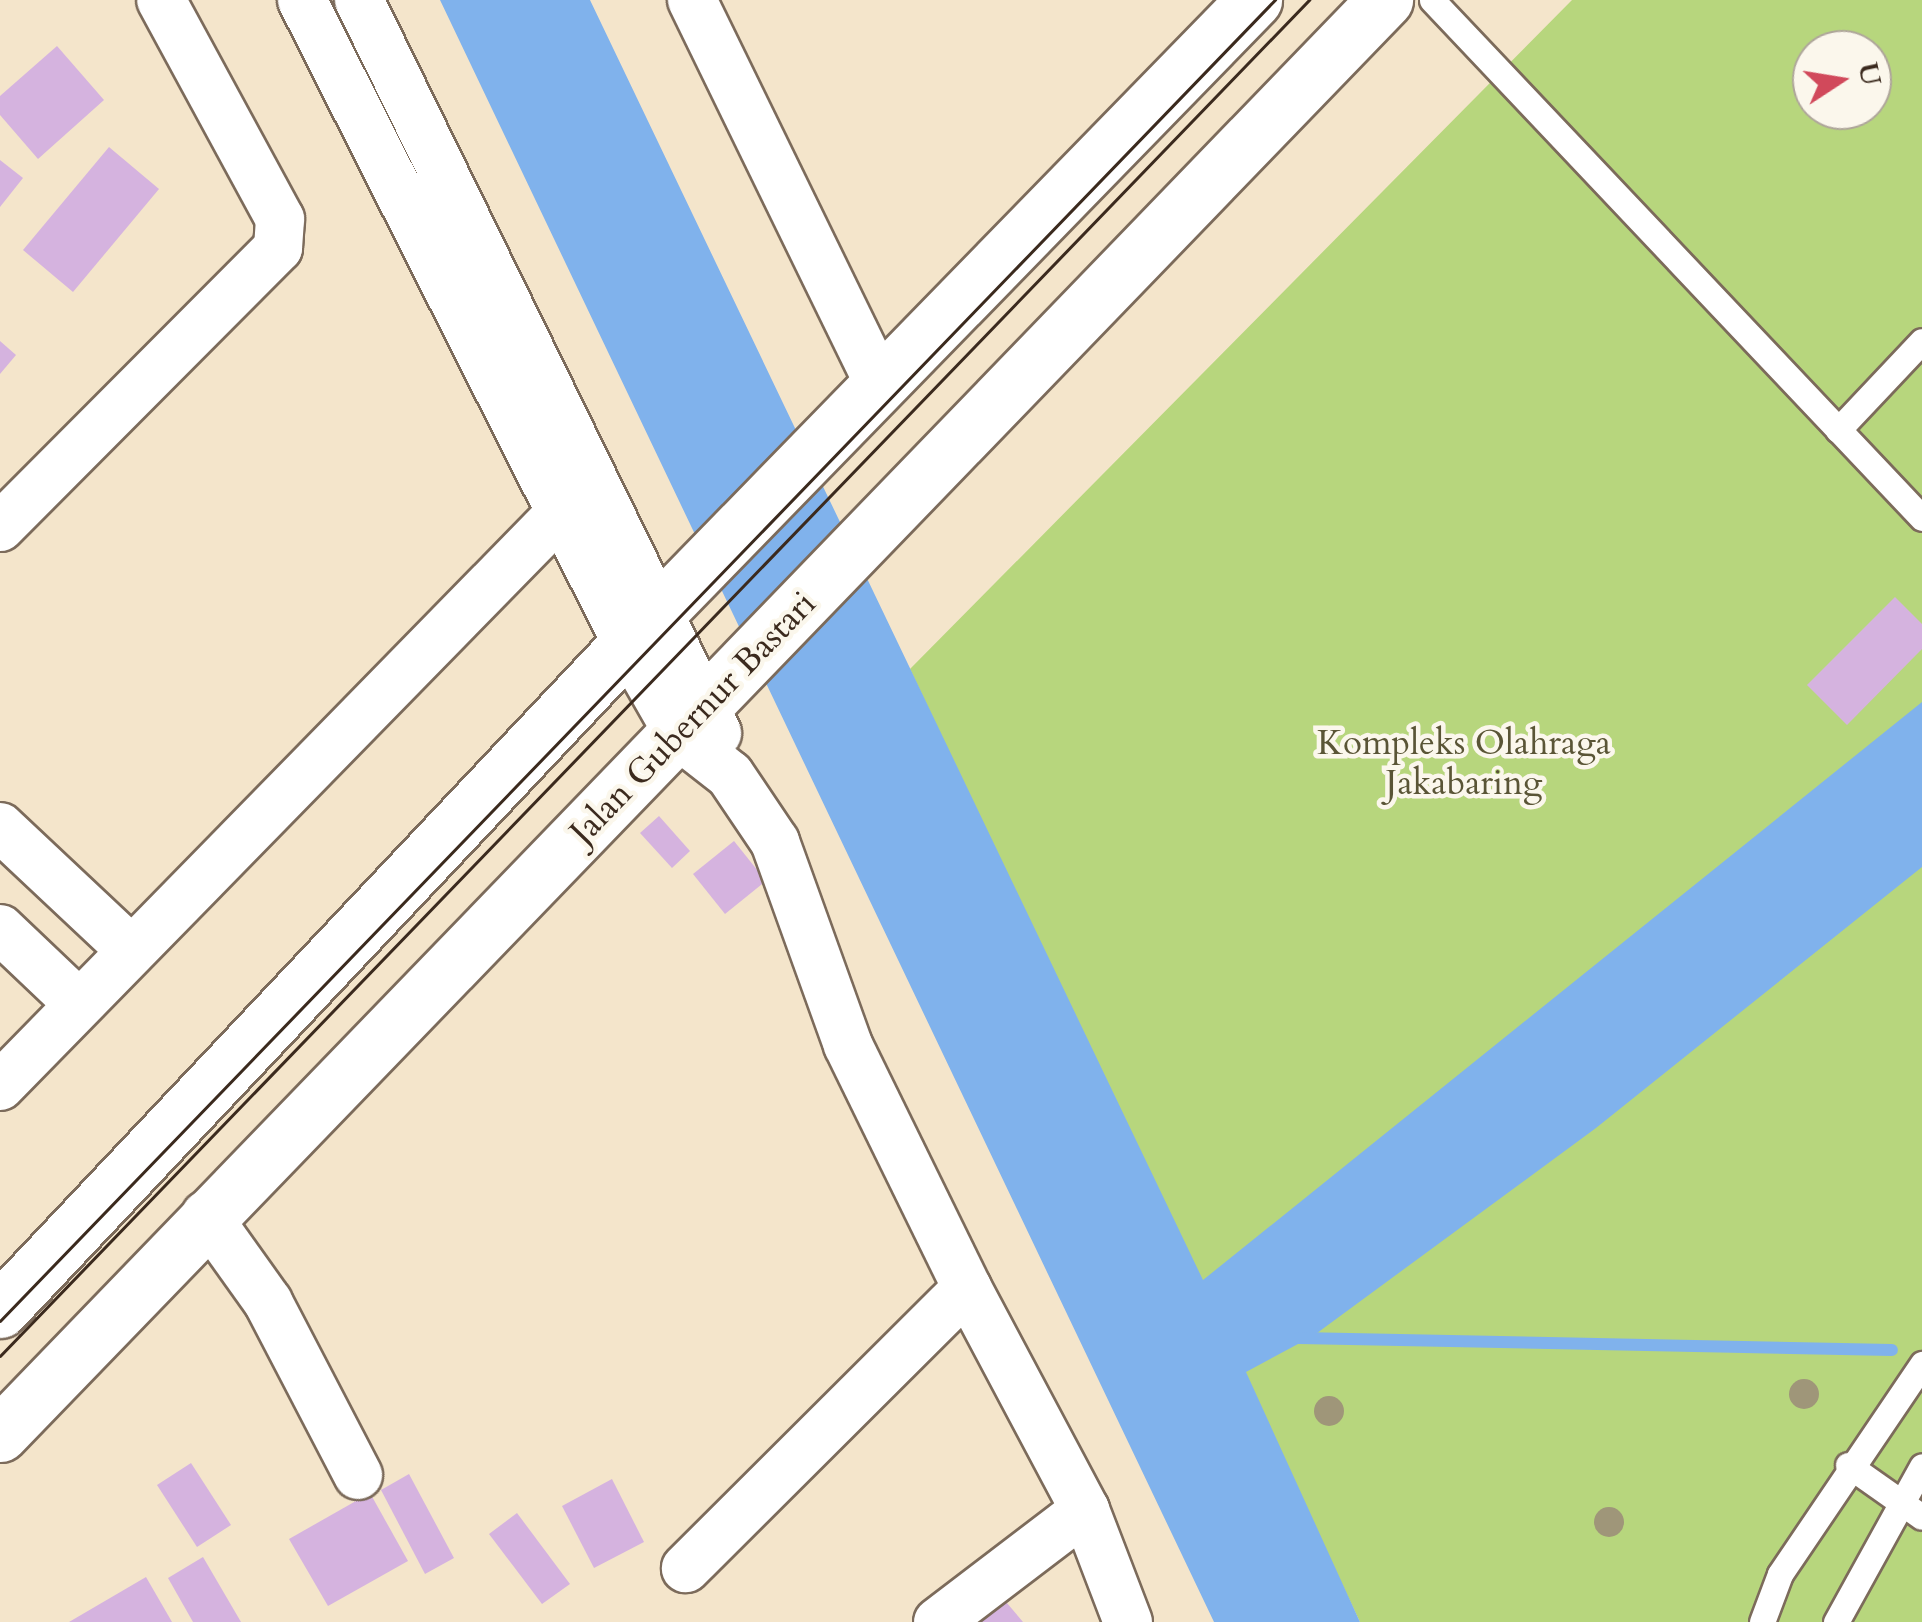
<!DOCTYPE html>
<style>
body{margin:0}
#map{position:relative;width:1922px;height:1622px;overflow:hidden;background:#f4e5cb;font-family:Cardo,serif}
div>[style]{position:absolute}
[style*='--x']{left:calc(var(--x)*1px);top:calc(var(--y)*1px);width:calc(var(--w)*1px);rotate:calc(var(--a)*1deg)}
.green>*{inset:0;background:#b7d67d}
.water>*{inset:0;background:#80b2ec}
.stream>*{height:12px;margin:-6px;padding:0 6px;transform-origin:6px;border-radius:6px;background:#80b2ec}
.building>*{inset:0;background:#d5b3df}
.roads{filter:drop-shadow(2px 0 #7c6b5b) drop-shadow(-2px 0 #7c6b5b) drop-shadow(0 2px #7c6b5b) drop-shadow(0 -2px #7c6b5b)}
.service>*{height:25px;margin:-12.5px;padding:0 12.5px;transform-origin:12.5px;border-radius:12.5px;background:#fff}
.minor>*{height:48px;margin:-24px;padding:0 24px;transform-origin:24px;border-radius:24px;background:#fff}
.trunk>*{height:55px;margin:-27.5px;padding:0 27.5px;transform-origin:27.5px;border-radius:27.5px;background:#fff}
.tram>*{height:2.5px;margin:-1.25px;padding:0 1.25px;transform-origin:1.25px;border-radius:1.25px;background:#3b2a1e}
.trees>*{width:30px;height:30px;margin:-15px;border-radius:50%;background:#9f9679}
span{translate:-50% -50%;white-space:nowrap;text-align:center;line-height:1.15;-webkit-text-stroke:9px #fbf7ec;paint-order:stroke}
.street-label{font-size:35px;color:#3b2a1e}
.park-label{font-size:35px;color:#5a5536}
.north{position:absolute;left:1792px;top:30px;width:100px;height:100px;box-sizing:border-box;background:#fbf7ec;border:2px solid #aea59a;border-radius:50%;rotate:78deg;font-size:28px;font-weight:700;line-height:40px;text-align:center;color:#3b2a1e}
.north::after{content:'';display:block;margin:auto;width:35px;height:45px;background:#d1495b;clip-path:polygon(50% 0,100% 100%,50% 72%,0 100%)}
</style>
<div id="map">
<div class="green">
<div style="clip-path:polygon(evenodd,1572px 0,1922px 0,1922px 1622px,1360px 1622px,910px 669px,1572px 0,1812px 50px,1872px 50px,1872px 110px,1812px 110px,1812px 50px)"></div>
</div>
<div class="water">
<div style="clip-path:polygon(440px 0,590px 0,1203px 1280px,1922px 702px,1922px 867px,1596px 1128px,1313px 1336px,1246px 1372px,1360px 1622px,1214px 1622px)"></div>
</div>
<div class="stream">
<div style="--x:1299;--y:1338;--w:593;--a:1.16"></div>
</div>
<div class="building">
<div style="clip-path:polygon(57px 46px,104px 100px,38px 159px,0 115px,0 96px)"></div>
<div style="clip-path:polygon(109px 147px,159px 189px,73px 292px,23px 250px)"></div>
<div style="clip-path:polygon(0 160px,23px 178px,0 207px)"></div>
<div style="clip-path:polygon(0 341px,16px 355px,0 374px)"></div>
<div style="clip-path:polygon(1895px 597px,1922px 624px,1922px 649px,1847px 725px,1807px 685px)"></div>
<div style="clip-path:polygon(659px 816px,690px 851px,672px 868px,640px 833px)"></div>
<div style="clip-path:polygon(734px 841px,766px 881px,725px 914px,693px 874px)"></div>
<div style="clip-path:polygon(191px 1463px,231px 1525px,197px 1547px,157px 1485px)"></div>
<div style="clip-path:polygon(409px 1474px,454px 1558px,425px 1574px,381px 1490px)"></div>
<div style="clip-path:polygon(612px 1479px,644px 1542px,594px 1568px,562px 1506px)"></div>
<div style="clip-path:polygon(370px 1493px,408px 1561px,328px 1606px,289px 1539px)"></div>
<div style="clip-path:polygon(517px 1513px,570px 1584px,542px 1604px,489px 1534px)"></div>
<div style="clip-path:polygon(203px 1557px,241px 1622px,193px 1622px,168px 1578px)"></div>
<div style="clip-path:polygon(146px 1577px,172px 1622px,69px 1622px)"></div>
<div style="clip-path:polygon(995px 1589px,1023px 1622px,957px 1622px)"></div>
</div>
<div class="roads">
<div class="service">
<div style="--x:1432;--y:0;--w:713;--a:46.59"></div>
<div style="--x:1838;--y:430;--w:122;--a:-46.7"></div>
<div style="--x:1848;--y:1465;--w:90;--a:35.1"></div>
<div style="--x:1762;--y:1622;--w:51;--a:-69.4"></div>
<div style="--x:1780;--y:1574;--w:254;--a:-55.9"></div>
<div style="--x:1836;--y:1622;--w:178;--a:-61.1"></div>
</div>
<div class="minor">
<div style="--x:302;--y:0;--w:723;--a:63.19"></div>
<div style="--x:628;--y:645;--w:105;--a:60.3"></div>
<div style="--x:680;--y:736;--w:63;--a:38"></div>
<div style="--x:730;--y:775;--w:81;--a:56.1"></div>
<div style="--x:775;--y:842;--w:216;--a:70.2"></div>
<div style="--x:848;--y:1045;--w:271;--a:63.9"></div>
<div style="--x:967;--y:1288;--w:397;--a:135.1"></div>
<div style="--x:359;--y:0;--w:816;--a:63.97"></div>
<div style="--x:692;--y:0;--w:427;--a:64"></div>
<div style="--x:0;--y:527;--w:394;--a:-45.1"></div>
<div style="--x:278;--y:248;--w:29;--a:-86"></div>
<div style="--x:280;--y:219;--w:249;--a:-118.5"></div>
<div style="--x:0;--y:827;--w:180;--a:43.2"></div>
<div style="--x:0;--y:929;--w:109;--a:43.5"></div>
<div style="--x:0;--y:1086;--w:829;--a:-45.63"></div>
<div style="--x:206;--y:1215;--w:107;--a:54.5"></div>
<div style="--x:268;--y:1302;--w:195;--a:62.5"></div>
<div style="--x:967;--y:1288;--w:251;--a:62"></div>
<div style="--x:1085;--y:1510;--w:120;--a:69"></div>
<div style="--x:938;--y:1622;--w:185;--a:-37.3"></div>
</div>
<div class="trunk">
<div style="--x:0;--y:1310;--w:961;--a:-46.69"></div>
<div style="--x:659;--y:611;--w:853;--a:-45.76"></div>
<div style="--x:0;--y:1434;--w:1994;--a:-46"></div>
</div>
</div>
<div class="tram">
<div style="--x:0;--y:1321;--w:1836;--a:-46.02"></div>
<div style="--x:0;--y:1356;--w:1885;--a:-46.01"></div>
</div>
<div class="trees">
<div style="left:1804px;top:1394px"></div>
<div style="left:1329px;top:1411px"></div>
<div style="left:1609px;top:1522px"></div>
</div>
<div class="street-label">
<span style="left:693px;top:718px;rotate:-46deg">Jalan Gubernur Bastari</span>
</div>
<div class="park-label">
<span style="left:1464px;top:763px">Kompleks Olahraga<br>Jakabaring</span>
</div>
<div class="north">U</div>
</div>
